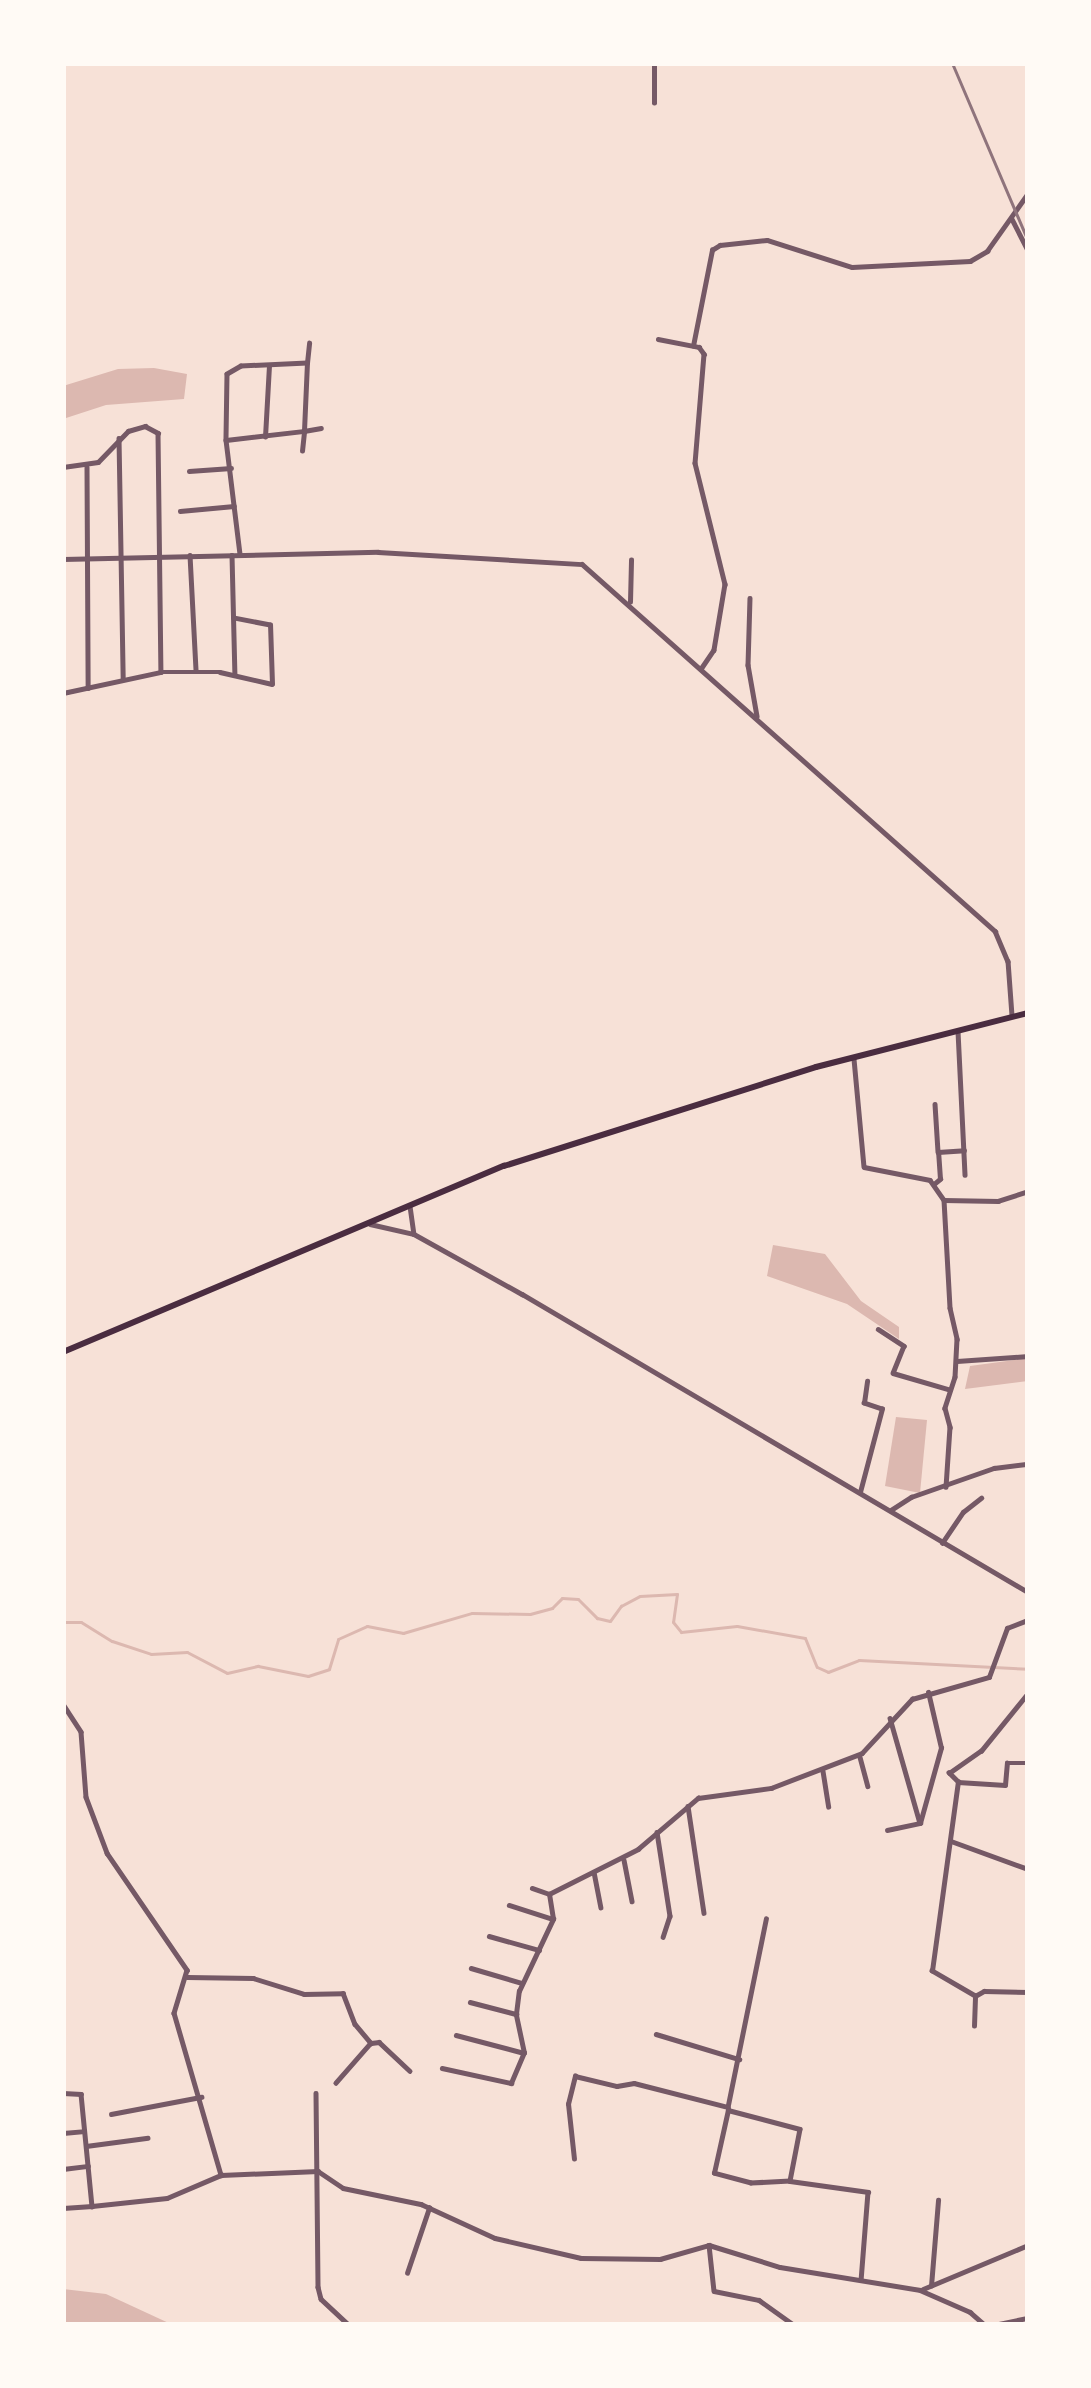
<!DOCTYPE html>
<style>
body{margin:0}
#map{position:relative;width:1091px;height:2388px;overflow:hidden;background:#f7e1d7;font-family:Karla,sans-serif}
div>[style]{position:absolute}
[style*='--x']{left:calc(var(--x)*1px);top:calc(var(--y)*1px);width:calc(var(--w)*1px);rotate:calc(var(--a)*1deg)}
.water>*{inset:0;background:#dcb8b0}
.stream>*{height:3px;margin:-1.5px;padding:0 1.5px;transform-origin:1.5px;border-radius:1.5px;background:#dcb8b0}
.minor>*{height:4.5px;margin:-2.25px;padding:0 2.25px;transform-origin:2.25px;border-radius:2.25px;background:#755966}
.primary>*{height:6px;margin:-3px;padding:0 3px;transform-origin:3px;border-radius:3px;background:#4a2c40}
.rail>*{height:3px;margin:-1.5px;padding:0 1.5px;transform-origin:1.5px;border-radius:1.5px;background:#8f747c}
span{translate:-50% -50%;white-space:nowrap;text-align:center;line-height:1.15;-webkit-text-stroke:12px #fffaf5;paint-order:stroke}
.frame{position:absolute;inset:0;border:66px solid #fffaf5;pointer-events:none}
</style>
<div id="map">
<div class="water">
<div style="clip-path:polygon(154px 368px,187px 374px,184px 399px,106px 405px,63px 419px,63px 386px,118px 369px)"></div>
<div style="clip-path:polygon(773px 1245px,825px 1254px,861px 1301px,899px 1327px,899px 1339px,847px 1304px,767px 1276px)"></div>
<div style="clip-path:polygon(1028px 1358px,1028px 1381px,965px 1389px,970px 1366px)"></div>
<div style="clip-path:polygon(896px 1417px,927px 1420px,920px 1493px,885px 1486px)"></div>
<div style="clip-path:polygon(63px 2289px,106px 2294px,173px 2325px,63px 2325px)"></div>
</div>
<div class="stream">
<div style="--x:63;--y:1622;--w:18;--a:0"></div>
<div style="--x:81;--y:1622;--w:36;--a:32"></div>
<div style="--x:112;--y:1641;--w:41;--a:18.4"></div>
<div style="--x:151;--y:1654;--w:36;--a:-3"></div>
<div style="--x:187;--y:1652;--w:45;--a:27.7"></div>
<div style="--x:227;--y:1673;--w:32;--a:-13"></div>
<div style="--x:258;--y:1666;--w:51;--a:11.3"></div>
<div style="--x:308;--y:1676;--w:22;--a:-18"></div>
<div style="--x:329;--y:1669;--w:31;--a:-73"></div>
<div style="--x:338;--y:1639;--w:32;--a:-24"></div>
<div style="--x:367;--y:1626;--w:37;--a:11"></div>
<div style="--x:403;--y:1633;--w:72;--a:-16.2"></div>
<div style="--x:472;--y:1613;--w:58;--a:1"></div>
<div style="--x:530;--y:1614;--w:23;--a:-15"></div>
<div style="--x:552;--y:1608;--w:14;--a:-45"></div>
<div style="--x:562;--y:1598;--w:16;--a:4"></div>
<div style="--x:578;--y:1599;--w:27;--a:45"></div>
<div style="--x:597;--y:1618;--w:13;--a:13"></div>
<div style="--x:610;--y:1621;--w:19;--a:-54"></div>
<div style="--x:621;--y:1606;--w:21;--a:-28"></div>
<div style="--x:640;--y:1596;--w:37;--a:-3"></div>
<div style="--x:677;--y:1594;--w:28;--a:98"></div>
<div style="--x:673;--y:1622;--w:13;--a:51"></div>
<div style="--x:681;--y:1632;--w:56;--a:-6.1"></div>
<div style="--x:737;--y:1626;--w:69;--a:10"></div>
<div style="--x:805;--y:1638;--w:31;--a:68"></div>
<div style="--x:817;--y:1667;--w:12;--a:24"></div>
<div style="--x:828;--y:1672;--w:33;--a:-21"></div>
<div style="--x:859;--y:1660;--w:169;--a:3"></div>
</div>
<div class="minor">
<div style="--x:654;--y:103;--w:40;--a:-90"></div>
<div style="--x:1012;--y:219;--w:36;--a:63"></div>
<div style="--x:658;--y:339;--w:42;--a:11"></div>
<div style="--x:699;--y:347;--w:9;--a:54"></div>
<div style="--x:704;--y:354;--w:109;--a:94.7"></div>
<div style="--x:695;--y:463;--w:125;--a:76.1"></div>
<div style="--x:725;--y:584;--w:67;--a:99.5"></div>
<div style="--x:714;--y:650;--w:22;--a:124"></div>
<div style="--x:693;--y:346;--w:98;--a:-78.8"></div>
<div style="--x:712;--y:250;--w:9;--a:-32"></div>
<div style="--x:720;--y:245;--w:47;--a:-6.1"></div>
<div style="--x:767;--y:240;--w:89;--a:17.6"></div>
<div style="--x:852;--y:267;--w:118;--a:-2.9"></div>
<div style="--x:970;--y:261;--w:20;--a:-30"></div>
<div style="--x:987;--y:251;--w:71;--a:-54.7"></div>
<div style="--x:307;--y:363;--w:20;--a:-84"></div>
<div style="--x:265;--y:437;--w:71;--a:-86.8"></div>
<div style="--x:119;--y:438;--w:240;--a:89"></div>
<div style="--x:226;--y:440;--w:79;--a:-6.6"></div>
<div style="--x:304;--y:431;--w:68;--a:-87.5"></div>
<div style="--x:307;--y:363;--w:66;--a:177.4"></div>
<div style="--x:241;--y:366;--w:16;--a:150"></div>
<div style="--x:227;--y:374;--w:66;--a:90.9"></div>
<div style="--x:226;--y:440;--w:115;--a:83"></div>
<div style="--x:302;--y:451;--w:20;--a:-84"></div>
<div style="--x:304;--y:431;--w:17;--a:-10"></div>
<div style="--x:63;--y:467;--w:35;--a:-8"></div>
<div style="--x:98;--y:462;--w:43;--a:-45.9"></div>
<div style="--x:128;--y:431;--w:18;--a:-16"></div>
<div style="--x:145;--y:426;--w:15;--a:28"></div>
<div style="--x:158;--y:433;--w:239;--a:89.3"></div>
<div style="--x:87;--y:467;--w:221;--a:89.7"></div>
<div style="--x:189;--y:471;--w:42;--a:-4.1"></div>
<div style="--x:180;--y:511;--w:54;--a:-5.3"></div>
<div style="--x:190;--y:555;--w:115;--a:87"></div>
<div style="--x:232;--y:555;--w:120;--a:88.6"></div>
<div style="--x:63;--y:559;--w:315;--a:-1.3"></div>
<div style="--x:378;--y:552;--w:204;--a:3.4"></div>
<div style="--x:582;--y:564;--w:553;--a:41.62"></div>
<div style="--x:995;--y:931;--w:33;--a:67"></div>
<div style="--x:1008;--y:961;--w:55;--a:85.8"></div>
<div style="--x:750;--y:598;--w:67;--a:91.7"></div>
<div style="--x:748;--y:665;--w:52;--a:80"></div>
<div style="--x:630;--y:602;--w:42;--a:-88.6"></div>
<div style="--x:63;--y:693;--w:100;--a:-12.1"></div>
<div style="--x:161;--y:672;--w:59;--a:0"></div>
<div style="--x:220;--y:672;--w:53;--a:13"></div>
<div style="--x:272;--y:684;--w:59;--a:-91.9"></div>
<div style="--x:270;--y:625;--w:37;--a:-169"></div>
<div style="--x:958;--y:1031;--w:144;--a:87.2"></div>
<div style="--x:854;--y:1059;--w:108;--a:84.7"></div>
<div style="--x:864;--y:1167;--w:67;--a:11.1"></div>
<div style="--x:930;--y:1180;--w:24;--a:55"></div>
<div style="--x:944;--y:1200;--w:54;--a:1.1"></div>
<div style="--x:998;--y:1201;--w:32;--a:-18"></div>
<div style="--x:935;--y:1104;--w:48;--a:86.4"></div>
<div style="--x:938;--y:1152;--w:26;--a:-4"></div>
<div style="--x:934;--y:1184;--w:8;--a:-40"></div>
<div style="--x:940;--y:1179;--w:27;--a:-94"></div>
<div style="--x:944;--y:1200;--w:108;--a:86.8"></div>
<div style="--x:950;--y:1308;--w:32;--a:77"></div>
<div style="--x:957;--y:1339;--w:38;--a:93"></div>
<div style="--x:955;--y:1377;--w:33;--a:108"></div>
<div style="--x:945;--y:1408;--w:20;--a:75"></div>
<div style="--x:950;--y:1427;--w:60;--a:93.8"></div>
<div style="--x:410;--y:1206;--w:28;--a:82"></div>
<div style="--x:370;--y:1224;--w:45;--a:12.8"></div>
<div style="--x:414;--y:1234;--w:124;--a:29.1"></div>
<div style="--x:522;--y:1294;--w:587;--a:30.5"></div>
<div style="--x:878;--y:1329;--w:31;--a:33"></div>
<div style="--x:904;--y:1346;--w:29;--a:112"></div>
<div style="--x:893;--y:1373;--w:57;--a:16.2"></div>
<div style="--x:957;--y:1361;--w:71;--a:-4"></div>
<div style="--x:860;--y:1492;--w:86;--a:-75.2"></div>
<div style="--x:882;--y:1409;--w:19;--a:-162"></div>
<div style="--x:864;--y:1403;--w:22;--a:-82"></div>
<div style="--x:891;--y:1510;--w:24;--a:-33"></div>
<div style="--x:911;--y:1497;--w:88;--a:-19.3"></div>
<div style="--x:994;--y:1468;--w:34;--a:-7"></div>
<div style="--x:942;--y:1543;--w:37;--a:-56"></div>
<div style="--x:963;--y:1512;--w:23;--a:-38"></div>
<div style="--x:63;--y:1704;--w:33;--a:57"></div>
<div style="--x:81;--y:1732;--w:65;--a:85.6"></div>
<div style="--x:86;--y:1797;--w:60;--a:69.4"></div>
<div style="--x:107;--y:1853;--w:142;--a:55.6"></div>
<div style="--x:187;--y:1970;--w:45;--a:106.8"></div>
<div style="--x:174;--y:2013;--w:169;--a:73.8"></div>
<div style="--x:221;--y:2175;--w:97;--a:-2.4"></div>
<div style="--x:318;--y:2171;--w:30;--a:34"></div>
<div style="--x:343;--y:2188;--w:80;--a:11.6"></div>
<div style="--x:421;--y:2204;--w:81;--a:24.7"></div>
<div style="--x:495;--y:2238;--w:88;--a:13.1"></div>
<div style="--x:581;--y:2258;--w:79;--a:0.7"></div>
<div style="--x:660;--y:2259;--w:51;--a:-15.9"></div>
<div style="--x:709;--y:2245;--w:74;--a:17.2"></div>
<div style="--x:780;--y:2267;--w:142;--a:9.3"></div>
<div style="--x:920;--y:2290;--w:55;--a:23.7"></div>
<div style="--x:970;--y:2312;--w:20;--a:41"></div>
<div style="--x:890;--y:1718;--w:109;--a:74.1"></div>
<div style="--x:920;--y:1823;--w:78;--a:-74.4"></div>
<div style="--x:941;--y:1748;--w:57;--a:-103.1"></div>
<div style="--x:860;--y:1757;--w:30;--a:75"></div>
<div style="--x:823;--y:1771;--w:36;--a:81"></div>
<div style="--x:958;--y:1782;--w:47;--a:3.7"></div>
<div style="--x:1005;--y:1785;--w:22;--a:-85"></div>
<div style="--x:1007;--y:1763;--w:21;--a:0"></div>
<div style="--x:688;--y:1806;--w:108;--a:81.5"></div>
<div style="--x:887;--y:1830;--w:34;--a:-12"></div>
<div style="--x:657;--y:1832;--w:85;--a:81.2"></div>
<div style="--x:670;--y:1916;--w:22;--a:108"></div>
<div style="--x:951;--y:1841;--w:82;--a:20"></div>
<div style="--x:624;--y:1860;--w:42;--a:79"></div>
<div style="--x:594;--y:1872;--w:36;--a:79"></div>
<div style="--x:532;--y:1888;--w:18;--a:19"></div>
<div style="--x:509;--y:1905;--w:46;--a:17.7"></div>
<div style="--x:489;--y:1936;--w:52;--a:15.6"></div>
<div style="--x:471;--y:1968;--w:53;--a:16.4"></div>
<div style="--x:187;--y:1977;--w:66;--a:0.9"></div>
<div style="--x:253;--y:1978;--w:53;--a:17.4"></div>
<div style="--x:304;--y:1994;--w:39;--a:-1"></div>
<div style="--x:343;--y:1993;--w:33;--a:69"></div>
<div style="--x:355;--y:2024;--w:25;--a:50"></div>
<div style="--x:371;--y:2043;--w:53;--a:131.2"></div>
<div style="--x:975;--y:1996;--w:10;--a:-29"></div>
<div style="--x:984;--y:1991;--w:44;--a:1.3"></div>
<div style="--x:470;--y:2002;--w:48;--a:14.6"></div>
<div style="--x:974;--y:2026;--w:30;--a:-88"></div>
<div style="--x:975;--y:1996;--w:50;--a:-149.8"></div>
<div style="--x:932;--y:1971;--w:191;--a:-82.2"></div>
<div style="--x:958;--y:1782;--w:13;--a:-135"></div>
<div style="--x:949;--y:1773;--w:39;--a:-35"></div>
<div style="--x:981;--y:1751;--w:75;--a:-51"></div>
<div style="--x:656;--y:2034;--w:87;--a:16.8"></div>
<div style="--x:456;--y:2035;--w:70;--a:14.8"></div>
<div style="--x:371;--y:2043;--w:8;--a:-7"></div>
<div style="--x:379;--y:2042;--w:42;--a:43.1"></div>
<div style="--x:442;--y:2068;--w:71;--a:12.3"></div>
<div style="--x:511;--y:2083;--w:33;--a:-67"></div>
<div style="--x:524;--y:2053;--w:40;--a:-102"></div>
<div style="--x:516;--y:2014;--w:23;--a:-83"></div>
<div style="--x:519;--y:1991;--w:80;--a:-64.7"></div>
<div style="--x:553;--y:1919;--w:25;--a:-99"></div>
<div style="--x:549;--y:1894;--w:100;--a:-26.8"></div>
<div style="--x:638;--y:1849;--w:79;--a:-40.4"></div>
<div style="--x:698;--y:1798;--w:74;--a:-7.8"></div>
<div style="--x:771;--y:1788;--w:97;--a:-21"></div>
<div style="--x:862;--y:1753;--w:74;--a:-47.2"></div>
<div style="--x:912;--y:1699;--w:80;--a:-15.9"></div>
<div style="--x:989;--y:1677;--w:52;--a:-69.8"></div>
<div style="--x:1007;--y:1628;--w:22;--a:-21"></div>
<div style="--x:63;--y:2093;--w:18;--a:3"></div>
<div style="--x:81;--y:2094;--w:113;--a:84.4"></div>
<div style="--x:92;--y:2206;--w:75;--a:-6.1"></div>
<div style="--x:167;--y:2198;--w:59;--a:-23.1"></div>
<div style="--x:316;--y:2093;--w:194;--a:89.4"></div>
<div style="--x:318;--y:2287;--w:12;--a:76"></div>
<div style="--x:321;--y:2299;--w:38;--a:43"></div>
<div style="--x:728;--y:2105;--w:190;--a:-78.5"></div>
<div style="--x:111;--y:2114;--w:92;--a:-10.7"></div>
<div style="--x:63;--y:2133;--w:21;--a:-5"></div>
<div style="--x:86;--y:2146;--w:62;--a:-7.5"></div>
<div style="--x:574;--y:2159;--w:55;--a:-96.2"></div>
<div style="--x:568;--y:2104;--w:29;--a:-76"></div>
<div style="--x:575;--y:2076;--w:43;--a:13.4"></div>
<div style="--x:617;--y:2086;--w:17;--a:-10"></div>
<div style="--x:634;--y:2083;--w:97;--a:14.3"></div>
<div style="--x:63;--y:2169;--w:25;--a:-7"></div>
<div style="--x:790;--y:2181;--w:39;--a:177"></div>
<div style="--x:751;--y:2183;--w:38;--a:-165"></div>
<div style="--x:714;--y:2173;--w:65;--a:-77.5"></div>
<div style="--x:728;--y:2110;--w:74;--a:14.8"></div>
<div style="--x:800;--y:2129;--w:53;--a:100.9"></div>
<div style="--x:790;--y:2181;--w:79;--a:8"></div>
<div style="--x:868;--y:2192;--w:88;--a:94.5"></div>
<div style="--x:63;--y:2208;--w:29;--a:-4"></div>
<div style="--x:709;--y:2245;--w:46;--a:83.8"></div>
<div style="--x:714;--y:2291;--w:46;--a:11.3"></div>
<div style="--x:759;--y:2300;--w:43;--a:35.5"></div>
<div style="--x:407;--y:2273;--w:69;--a:-71.3"></div>
<div style="--x:931;--y:2286;--w:86;--a:-85.3"></div>
<div style="--x:923;--y:2289;--w:114;--a:-22.7"></div>
<div style="--x:994;--y:2325;--w:35;--a:-12"></div>
</div>
<div class="primary">
<div style="--x:63;--y:1352;--w:479;--a:-22.9"></div>
<div style="--x:504;--y:1166;--w:327;--a:-17.6"></div>
<div style="--x:816;--y:1067;--w:219;--a:-14.3"></div>
</div>
<div class="rail">
<div style="--x:952;--y:63;--w:194;--a:66.9"></div>
</div>
<div class="frame"></div>
</div>
